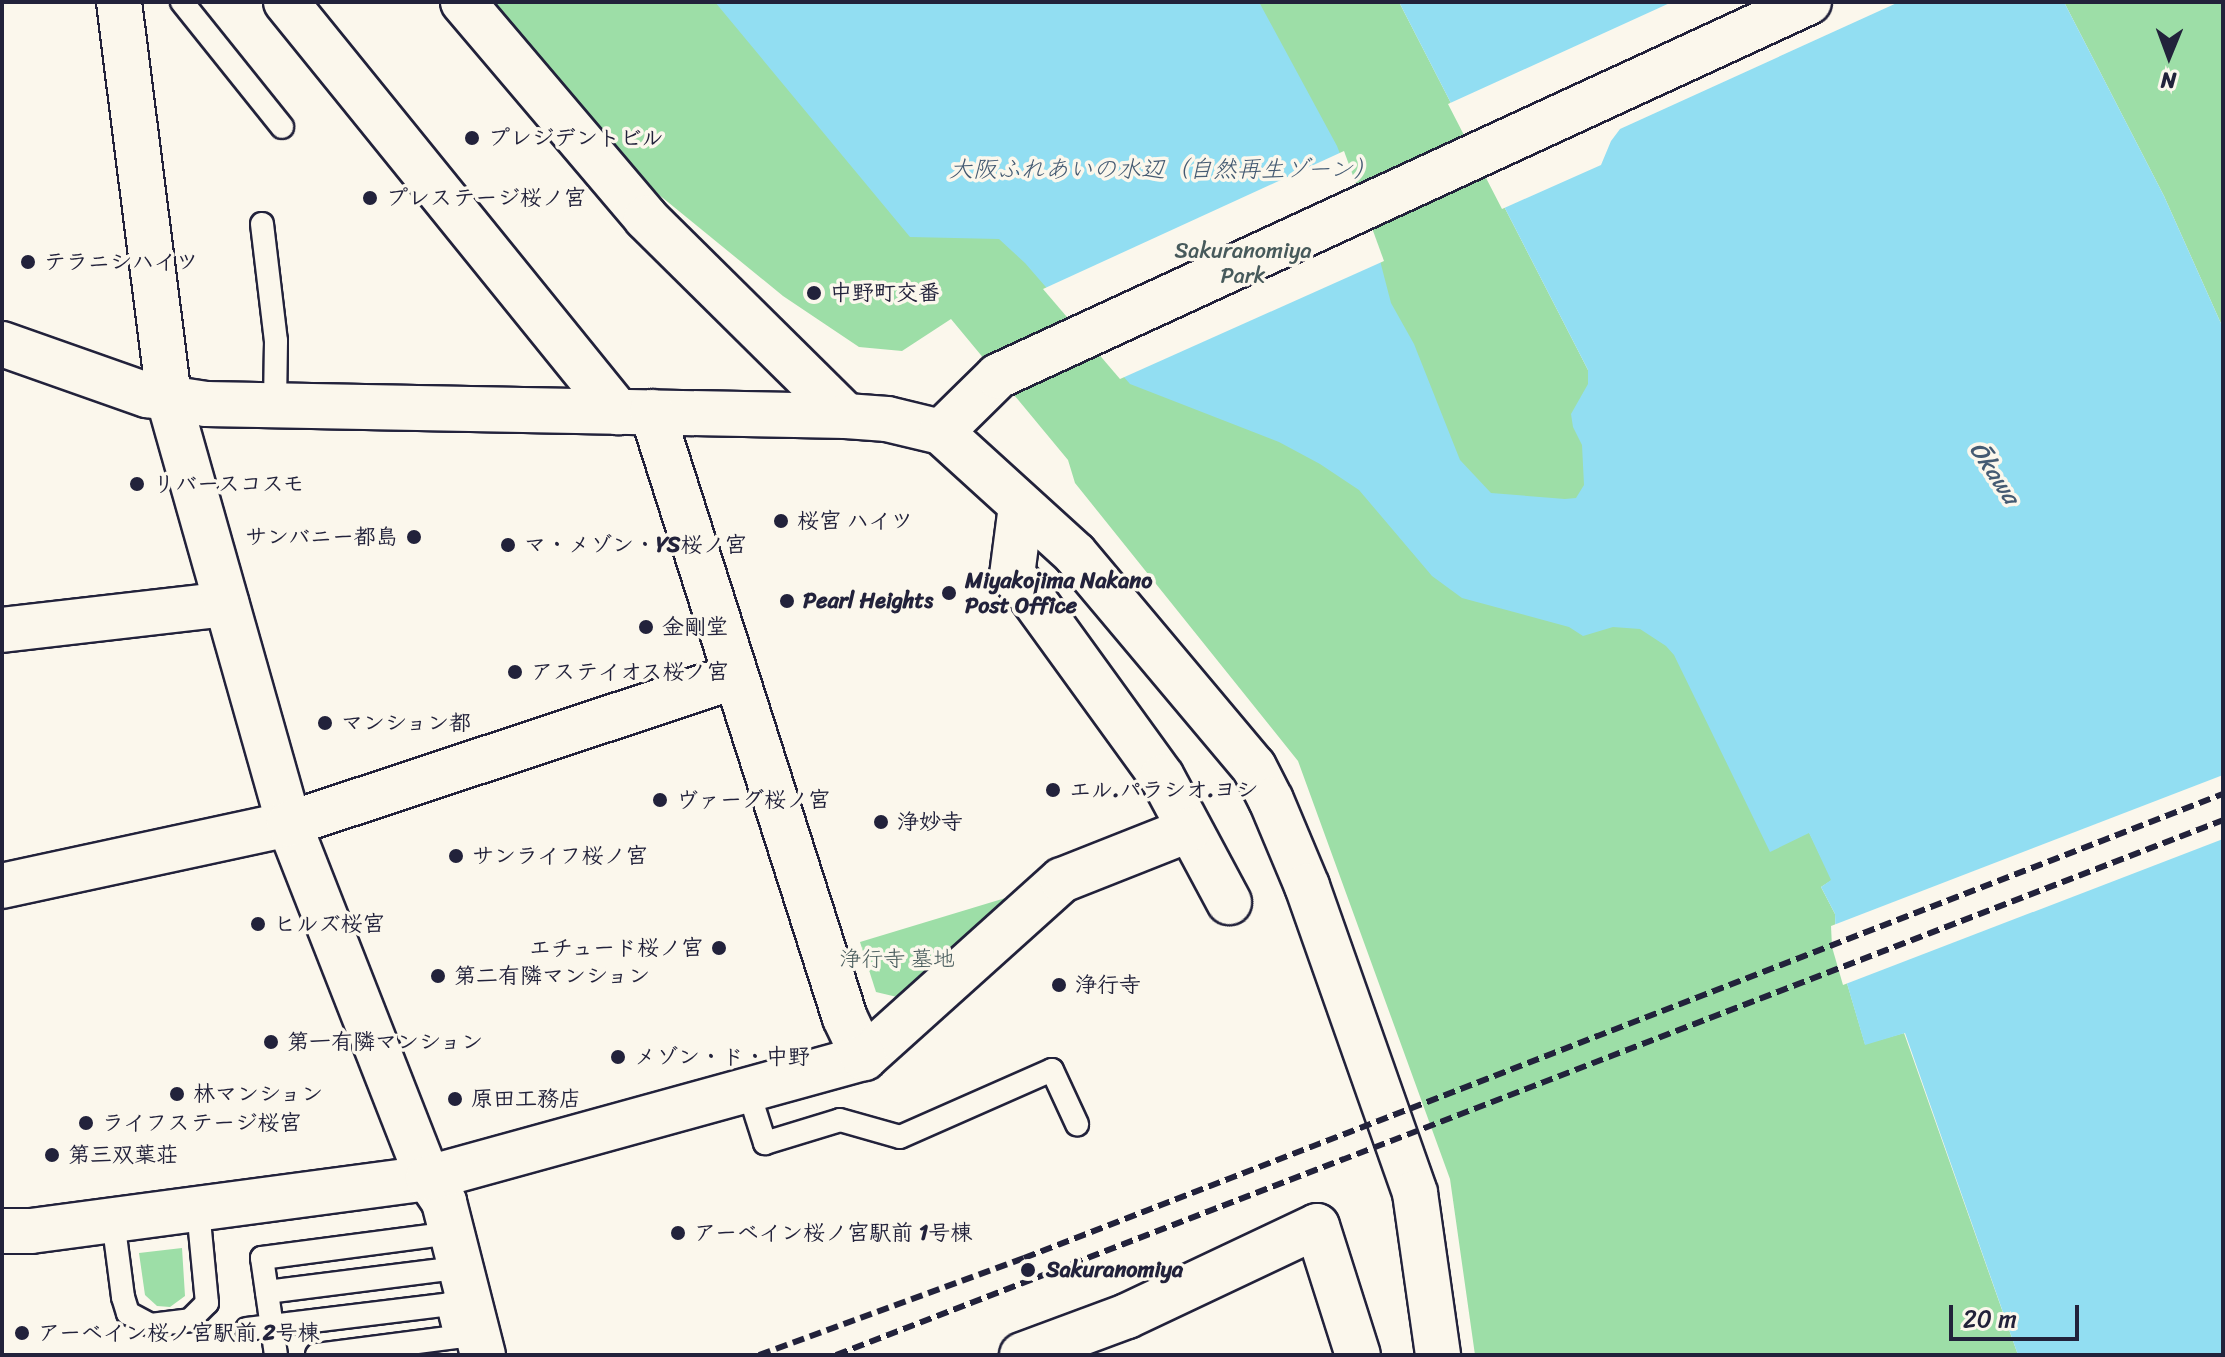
<!DOCTYPE html>
<meta charset="utf-8">
<style>
body{margin:0}
#map{position:relative;width:2225px;height:1357px;overflow:hidden;background:#fbf7ec;font-family:Sriracha,"Klee One",sans-serif}
div>[style]{position:absolute}
[style*='--x']{left:calc(var(--x)*1px);top:calc(var(--y)*1px);width:calc(var(--w)*1px);rotate:calc(var(--a)*1deg)}
.green>*{inset:0;background:#9ddea7}
.water>*{inset:0;background:#92def2}
.pier>*{inset:0;background:#fbf7ec}
.roads{filter:drop-shadow(2px 0 #22223b) drop-shadow(-2px 0 #22223b) drop-shadow(0 2px #22223b) drop-shadow(0 -2px #22223b)}
.service>*{height:22px;margin:-11px;padding:0 11px;transform-origin:11px;border-radius:11px;background:#fbf7ec}
.minor>*{height:44px;margin:-22px;padding:0 22px;transform-origin:22px;border-radius:22px;background:#fbf7ec}
.tertiary>*{height:44px;margin:-22px;padding:0 22px;transform-origin:22px;border-radius:22px;background:#fbf7ec}
.rail>*{height:6px;margin-top:-3px;transform-origin:0;background:repeating-linear-gradient(90deg,#22223b 0 12px,transparent 0 18px)}
.dots>*{width:22px;height:22px;translate:-50% -50%;box-sizing:border-box;border:4px solid #fbf7ec;border-radius:50%}
span{translate:-50% -50%;white-space:nowrap;text-align:center;line-height:1.15;-webkit-text-stroke:7px #fbf7ec;paint-order:stroke}
.poi-label{font-size:22px;color:#22223b;font-weight:700}
.left{translate:0 -50%;text-align:left}
.right{translate:-100% -50%;text-align:right}
.park-label{font-size:22px;color:#475a5b}
.water-label{font-size:24px;color:#445a72;font-style:italic}
.frame{position:absolute;inset:0;border:4px solid #22223b;pointer-events:none}
.north{position:absolute;left:2129px;top:16px;width:80px;height:80px;-webkit-text-stroke:6px #fbf7ec;paint-order:stroke;rotate:181deg;font-size:22px;font-weight:700;line-height:32px;text-align:center;color:#22223b}
.north::after{content:'';display:block;margin:auto;width:28px;height:36px;background:#22223b;clip-path:polygon(50% 0,100% 100%,50% 72%,0 100%)}
.scale{position:absolute;left:1949px;top:1305px;width:130px;height:36px;box-sizing:border-box;border:4px solid #22223b;border-top:0;padding-left:10px;font-size:24px;line-height:28px;white-space:nowrap;color:#22223b;-webkit-text-stroke:6px #fbf7ec;paint-order:stroke}
</style>
<div id="map">
<div class="green">
<div style="clip-path:polygon(494px 2px,1399px 2px,1588px 370px,1832px 880px,1821px 887px,1835px 914px,1836px 946px,1865px 1044px,1904px 1033px,2018px 1355px,1475px 1355px,1450px 1179px,1298px 761px,1075px 483px,1068px 460px,951px 319px,902px 351px,859px 347px,783px 296px,658px 194px)"></div>
<div style="clip-path:polygon(2064px 2px,2223px 2px,2223px 328px,2164px 196px)"></div>
<div style="clip-path:polygon(1012px 896px,897px 997px,876px 992px,860px 942px)"></div>
<div style="clip-path:polygon(182px 1248px,185px 1296px,170px 1307px,157px 1306px,145px 1295px,139px 1253px)"></div>
</div>
<div class="water">
<div style="clip-path:polygon(715px 2px,1259px 2px,1337px 146px,1377px 249px,1391px 303px,1414px 344px,1460px 460px,1491px 493px,1565px 499px,1576px 498px,1584px 485px,1582px 445px,1573px 427px,1571px 414px,1588px 384px,1588px 370px,1399px 2px,2064px 2px,2164px 196px,2223px 328px,2223px 1355px,2018px 1355px,1905px 1033px,1865px 1045px,1836px 946px,1835px 914px,1821px 887px,1831px 880px,1809px 833px,1770px 852px,1674px 655px,1666px 646px,1640px 629px,1613px 627px,1583px 636px,1569px 627px,1462px 598px,1432px 576px,1359px 490px,1320px 464px,1279px 442px,1130px 384px,1025px 263px,999px 239px,910px 237px)"></div>
</div>
<div class="pier">
<div style="clip-path:polygon(1672px 2px,1899px 2px,1620px 129px,1611px 141px,1601px 165px,1502px 209px,1448px 104px)"></div>
<div style="clip-path:polygon(1344px 151px,1384px 261px,1120px 379px,1043px 289px)"></div>
<div style="clip-path:polygon(2223px 775px,2223px 839px,1843px 985px,1832px 947px,1831px 926px)"></div>
</div>
<div class="roads">
<div class="service">
<div style="--x:182;--y:2;--w:160;--a:51.3"></div>
<div style="--x:262;--y:224;--w:118;--a:83.2"></div>
<div style="--x:276;--y:341;--w:64;--a:90.9"></div>
<div style="--x:748;--y:1090;--w:56;--a:72.2"></div>
<div style="--x:765;--y:1143;--w:78;--a:-17"></div>
<div style="--x:840;--y:1120;--w:62;--a:15.8"></div>
<div style="--x:900;--y:1137;--w:166;--a:-23.8"></div>
<div style="--x:1052;--y:1070;--w:60;--a:65.2"></div>
<div style="--x:113;--y:1220;--w:78;--a:82.6"></div>
<div style="--x:123;--y:1297;--w:17;--a:73"></div>
<div style="--x:128;--y:1313;--w:26;--a:28"></div>
<div style="--x:151;--y:1325;--w:39;--a:-7"></div>
<div style="--x:190;--y:1320;--w:24;--a:-45"></div>
<div style="--x:207;--y:1303;--w:94;--a:-95.5"></div>
<div style="--x:267;--y:1292;--w:174;--a:-7.2"></div>
<div style="--x:247;--y:1329;--w:215;--a:-7"></div>
<div style="--x:276;--y:1355;--w:98;--a:-98.2"></div>
<div style="--x:262;--y:1258;--w:192;--a:-7.5"></div>
<div style="--x:317;--y:1355;--w:140;--a:-7.4"></div>
<div style="--x:456;--y:1337;--w:34;--a:-104"></div>
</div>
<div class="minor">
<div style="--x:286;--y:2;--w:528;--a:51"></div>
<div style="--x:1021;--y:506;--w:70;--a:97.4"></div>
<div style="--x:1012;--y:575;--w:23;--a:47"></div>
<div style="--x:1028;--y:592;--w:228;--a:54.1"></div>
<div style="--x:1162;--y:777;--w:142;--a:61.8"></div>
<div style="--x:2;--y:630;--w:226;--a:-6.6"></div>
<div style="--x:864;--y:1058;--w:266;--a:-42"></div>
<div style="--x:1062;--y:880;--w:136;--a:-21.6"></div>
<div style="--x:428;--y:1178;--w:29;--a:56"></div>
<div style="--x:444;--y:1202;--w:158;--a:75.7"></div>
<div style="--x:1022;--y:1355;--w:112;--a:-20.4"></div>
<div style="--x:1127;--y:1316;--w:210;--a:-25.3"></div>
<div style="--x:1317;--y:1226;--w:135;--a:72.4"></div>
</div>
<div class="tertiary">
<div style="--x:119;--y:2;--w:401;--a:82.8"></div>
<div style="--x:169;--y:400;--w:441;--a:74.2"></div>
<div style="--x:289;--y:824;--w:380;--a:68.6"></div>
<div style="--x:463;--y:2;--w:283;--a:49.7"></div>
<div style="--x:646;--y:218;--w:281;--a:44.7"></div>
<div style="--x:2;--y:344;--w:154;--a:19.4"></div>
<div style="--x:147;--y:395;--w:60;--a:8.7"></div>
<div style="--x:206;--y:404;--w:640;--a:1.07"></div>
<div style="--x:846;--y:416;--w:41;--a:4.2"></div>
<div style="--x:887;--y:419;--w:56;--a:13.5"></div>
<div style="--x:941;--y:432;--w:181;--a:42.3"></div>
<div style="--x:1075;--y:554;--w:278;--a:50"></div>
<div style="--x:1254;--y:767;--w:37;--a:63"></div>
<div style="--x:1271;--y:800;--w:93;--a:67.3"></div>
<div style="--x:1307;--y:886;--w:325;--a:70.6"></div>
<div style="--x:1415;--y:1193;--w:164;--a:81.9"></div>
<div style="--x:941;--y:432;--w:80;--a:-44.5"></div>
<div style="--x:998;--y:376;--w:893;--a:-24.76"></div>
<div style="--x:2;--y:886;--w:294;--a:-12.2"></div>
<div style="--x:289;--y:824;--w:471;--a:-18.3"></div>
<div style="--x:2;--y:1231;--w:29;--a:0"></div>
<div style="--x:31;--y:1231;--w:401;--a:-7.6"></div>
<div style="--x:428;--y:1178;--w:452;--a:-15.4"></div>
<div style="--x:864;--y:1058;--w:44;--a:-115.4"></div>
<div style="--x:845;--y:1018;--w:636;--a:-107.67"></div>
</div>
</div>
<div class="rail">
<div style="--x:759;--y:1355;--w:282;--a:-20.1"></div>
<div style="--x:1024;--y:1258;--w:1286;--a:-21.16"></div>
<div style="--x:836;--y:1355;--w:1487;--a:-21.09"></div>
</div>
<div class="dots">
<div style="left:472px;top:138px;background:#22223b"></div>
<div style="left:370px;top:198px;background:#22223b"></div>
<div style="left:28px;top:262px;background:#22223b"></div>
<div style="left:814px;top:293px;background:#22223b"></div>
<div style="left:137px;top:484px;background:#22223b"></div>
<div style="left:781px;top:521px;background:#22223b"></div>
<div style="left:414px;top:537px;background:#22223b"></div>
<div style="left:508px;top:545px;background:#22223b"></div>
<div style="left:949px;top:593px;background:#22223b"></div>
<div style="left:787px;top:601px;background:#22223b"></div>
<div style="left:646px;top:627px;background:#22223b"></div>
<div style="left:515px;top:672px;background:#22223b"></div>
<div style="left:325px;top:723px;background:#22223b"></div>
<div style="left:1053px;top:790px;background:#22223b"></div>
<div style="left:660px;top:800px;background:#22223b"></div>
<div style="left:881px;top:822px;background:#22223b"></div>
<div style="left:456px;top:856px;background:#22223b"></div>
<div style="left:258px;top:924px;background:#22223b"></div>
<div style="left:719px;top:948px;background:#22223b"></div>
<div style="left:438px;top:976px;background:#22223b"></div>
<div style="left:1059px;top:985px;background:#22223b"></div>
<div style="left:271px;top:1042px;background:#22223b"></div>
<div style="left:618px;top:1057px;background:#22223b"></div>
<div style="left:177px;top:1094px;background:#22223b"></div>
<div style="left:455px;top:1099px;background:#22223b"></div>
<div style="left:86px;top:1123px;background:#22223b"></div>
<div style="left:52px;top:1155px;background:#22223b"></div>
<div style="left:678px;top:1233px;background:#22223b"></div>
<div style="left:1028px;top:1270px;background:#22223b"></div>
<div style="left:22px;top:1333px;background:#22223b"></div>
</div>
<div class="poi-label">
<span class="left" style="left:488px;top:138px">プレジデントビル</span>
<span class="left" style="left:386px;top:198px">プレステージ桜ノ宮</span>
<span class="left" style="left:44px;top:262px">テラニシハイツ</span>
<span class="left" style="left:830px;top:293px">中野町交番</span>
<span class="left" style="left:153px;top:484px">リバースコスモ</span>
<span class="left" style="left:797px;top:521px">桜宮 ハイツ</span>
<span class="right" style="left:398px;top:537px">サンバニー都島</span>
<span class="left" style="left:524px;top:545px">マ・メゾン・YS桜ノ宮</span>
<span class="left" style="left:965px;top:593px">Miyakojima Nakano<br>Post Office</span>
<span class="left" style="left:803px;top:601px">Pearl Heights</span>
<span class="left" style="left:662px;top:627px">金剛堂</span>
<span class="left" style="left:531px;top:672px">アステイオス桜ノ宮</span>
<span class="left" style="left:341px;top:723px">マンション都</span>
<span class="left" style="left:1069px;top:790px">エル.パラシオ.ヨシ</span>
<span class="left" style="left:676px;top:800px">ヴァーグ桜ノ宮</span>
<span class="left" style="left:897px;top:822px">浄妙寺</span>
<span class="left" style="left:472px;top:856px">サンライフ桜ノ宮</span>
<span class="left" style="left:274px;top:924px">ヒルズ桜宮</span>
<span class="right" style="left:703px;top:948px">エチュード桜ノ宮</span>
<span class="left" style="left:454px;top:976px">第二有隣マンション</span>
<span class="left" style="left:1075px;top:985px">浄行寺</span>
<span class="left" style="left:287px;top:1042px">第一有隣マンション</span>
<span class="left" style="left:634px;top:1057px">メゾン・ド・中野</span>
<span class="left" style="left:193px;top:1094px">林マンション</span>
<span class="left" style="left:471px;top:1099px">原田工務店</span>
<span class="left" style="left:102px;top:1123px">ライフステージ桜宮</span>
<span class="left" style="left:68px;top:1155px">第三双葉荘</span>
<span class="left" style="left:694px;top:1233px">アーベイン桜ノ宮駅前 1号棟</span>
<span class="left" style="left:1046px;top:1270px">Sakuranomiya</span>
<span class="left" style="left:38px;top:1333px">アーベイン桜ノ宮駅前 2号棟</span>
</div>
<div class="park-label">
<span style="left:1243px;top:263px">Sakuranomiya<br>Park</span>
<span style="left:897px;top:959px">浄行寺 墓地</span>
</div>
<div class="water-label">
<span style="left:1163px;top:170px">大阪ふれあいの水辺（自然再生ゾーン）</span>
<span style="left:1994px;top:473px;rotate:56deg">Ōkawa</span>
</div>
<div class="frame"></div>
<div class="north">N</div>
<div class="scale">20 m</div>
</div>
